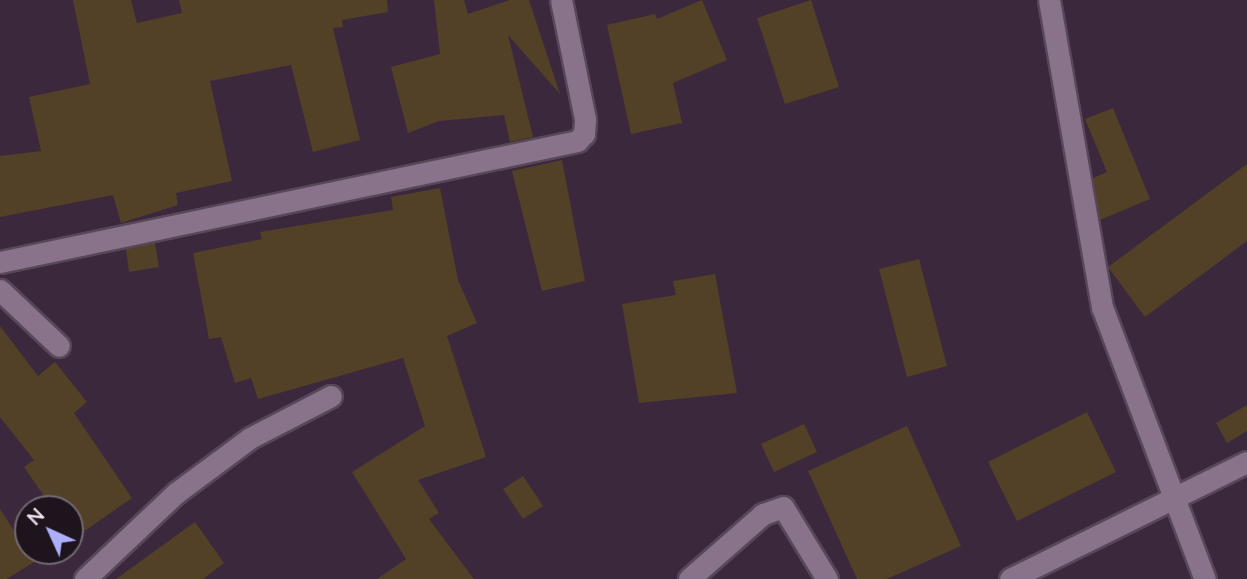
<!DOCTYPE html>
<style>
body{margin:0}
#map{position:relative;width:1247px;height:579px;overflow:hidden;background:#3b283d;font-family:Lato,sans-serif}
div>[style]{position:absolute}
[style*='--x']{left:calc(var(--x)*1px);top:calc(var(--y)*1px);width:calc(var(--w)*1px);rotate:calc(var(--a)*1deg)}
.building>*{inset:0;background:#524027}
.roads{filter:drop-shadow(2px 0 #584759) drop-shadow(-2px 0 #584759) drop-shadow(0 2px #584759) drop-shadow(0 -2px #584759)}
.minor>*{height:21px;margin:-10.5px;padding:0 10.5px;transform-origin:10.5px;border-radius:10.5px;background:#89738b}
span{translate:-50% -50%;white-space:nowrap;text-align:center;line-height:1.15;-webkit-text-stroke:6px #1d141e;paint-order:stroke}
.north{position:absolute;left:14px;top:495px;width:70px;height:70px;box-sizing:border-box;background:#1d141e;border:2px solid #726873;border-radius:50%;rotate:315deg;font-size:19px;font-weight:700;line-height:28px;text-align:center;color:#f2e5f3}
.north::after{content:'';display:block;margin:auto;width:24px;height:32px;background:#adaffb;clip-path:polygon(50% 0,100% 100%,50% 72%,0 100%)}
</style>
<div id="map">
<div class="building">
<div style="clip-path:polygon(73px 0,131px 0,137px 23px,182px 13px,179px 0,387px 0,388px 12px,342px 20px,343px 27px,333px 28px,360px 140px,313px 152px,291px 65px,210px 81px,232px 181px,176px 193px,178px 205px,121px 223px,113px 195px,0 217px,0 156px,41px 151px,29px 97px,90px 84px)"></div>
<div style="clip-path:polygon(434px 0,464px 0,468px 14px,510px 0,529px 0,560px 94px,508px 35px,533px 137px,510px 142px,504px 115px,439px 121px,408px 133px,391px 67px,440px 54px)"></div>
<div style="clip-path:polygon(702px 0,727px 60px,673px 83px,682px 123px,631px 134px,607px 25px,655px 14px,657px 19px)"></div>
<div style="clip-path:polygon(811px 0,839px 87px,785px 104px,757px 18px)"></div>
<div style="clip-path:polygon(1113px 108px,1150px 199px,1100px 220px,1093px 178px,1107px 172px,1085px 119px)"></div>
<div style="clip-path:polygon(562px 160px,585px 281px,542px 291px,512px 171px)"></div>
<div style="clip-path:polygon(1247px 164px,1247px 241px,1145px 317px,1108px 267px)"></div>
<div style="clip-path:polygon(440px 188px,458px 280px,477px 323px,447px 336px,486px 457px,418px 480px,439px 513px,429px 519px,474px 579px,377px 579px,406px 559px,352px 472px,425px 426px,403px 358px,258px 399px,251px 378px,235px 383px,221px 337px,209px 339px,193px 253px,262px 239px,260px 232px,393px 210px,391px 197px)"></div>
<div style="clip-path:polygon(155px 243px,159px 267px,129px 272px,126px 249px)"></div>
<div style="clip-path:polygon(919px 259px,947px 366px,907px 377px,879px 269px)"></div>
<div style="clip-path:polygon(715px 274px,737px 393px,639px 403px,622px 304px,676px 295px,673px 281px)"></div>
<div style="clip-path:polygon(0 326px,38px 376px,55px 362px,87px 402px,74px 413px,132px 498px,70px 541px,70px 509px,53px 509px,24px 467px,34px 460px,0 417px)"></div>
<div style="clip-path:polygon(1247px 405px,1247px 431px,1227px 443px,1216px 423px)"></div>
<div style="clip-path:polygon(1087px 412px,1116px 472px,1017px 521px,988px 462px)"></div>
<div style="clip-path:polygon(804px 424px,817px 452px,774px 472px,761px 444px)"></div>
<div style="clip-path:polygon(907px 426px,961px 546px,887px 579px,857px 579px,808px 471px)"></div>
<div style="clip-path:polygon(523px 476px,543px 506px,523px 519px,503px 489px)"></div>
<div style="clip-path:polygon(0 509px,34px 562px,7px 579px,0 579px)"></div>
<div style="clip-path:polygon(195px 522px,224px 563px,203px 579px,116px 579px)"></div>
</div>
<div class="roads">
<div class="minor">
<div style="--x:1049;--y:0;--w:312;--a:80.2"></div>
<div style="--x:1102;--y:307;--w:291;--a:69.3"></div>
<div style="--x:0;--y:262;--w:590;--a:-11.84"></div>
<div style="--x:577;--y:141;--w:10;--a:-45"></div>
<div style="--x:584;--y:134;--w:15;--a:-86"></div>
<div style="--x:585;--y:119;--w:121;--a:-101.4"></div>
<div style="--x:0;--y:290;--w:81;--a:43.5"></div>
<div style="--x:85;--y:579;--w:125;--a:-43.4"></div>
<div style="--x:176;--y:493;--w:92;--a:-36.6"></div>
<div style="--x:250;--y:438;--w:91;--a:-27.4"></div>
<div style="--x:689;--y:579;--w:98;--a:-41.3"></div>
<div style="--x:763;--y:514;--w:21;--a:-19"></div>
<div style="--x:783;--y:507;--w:84;--a:58.6"></div>
<div style="--x:1010;--y:579;--w:264;--a:-26.3"></div>
</div>
</div>
<div class="north">N</div>
</div>
